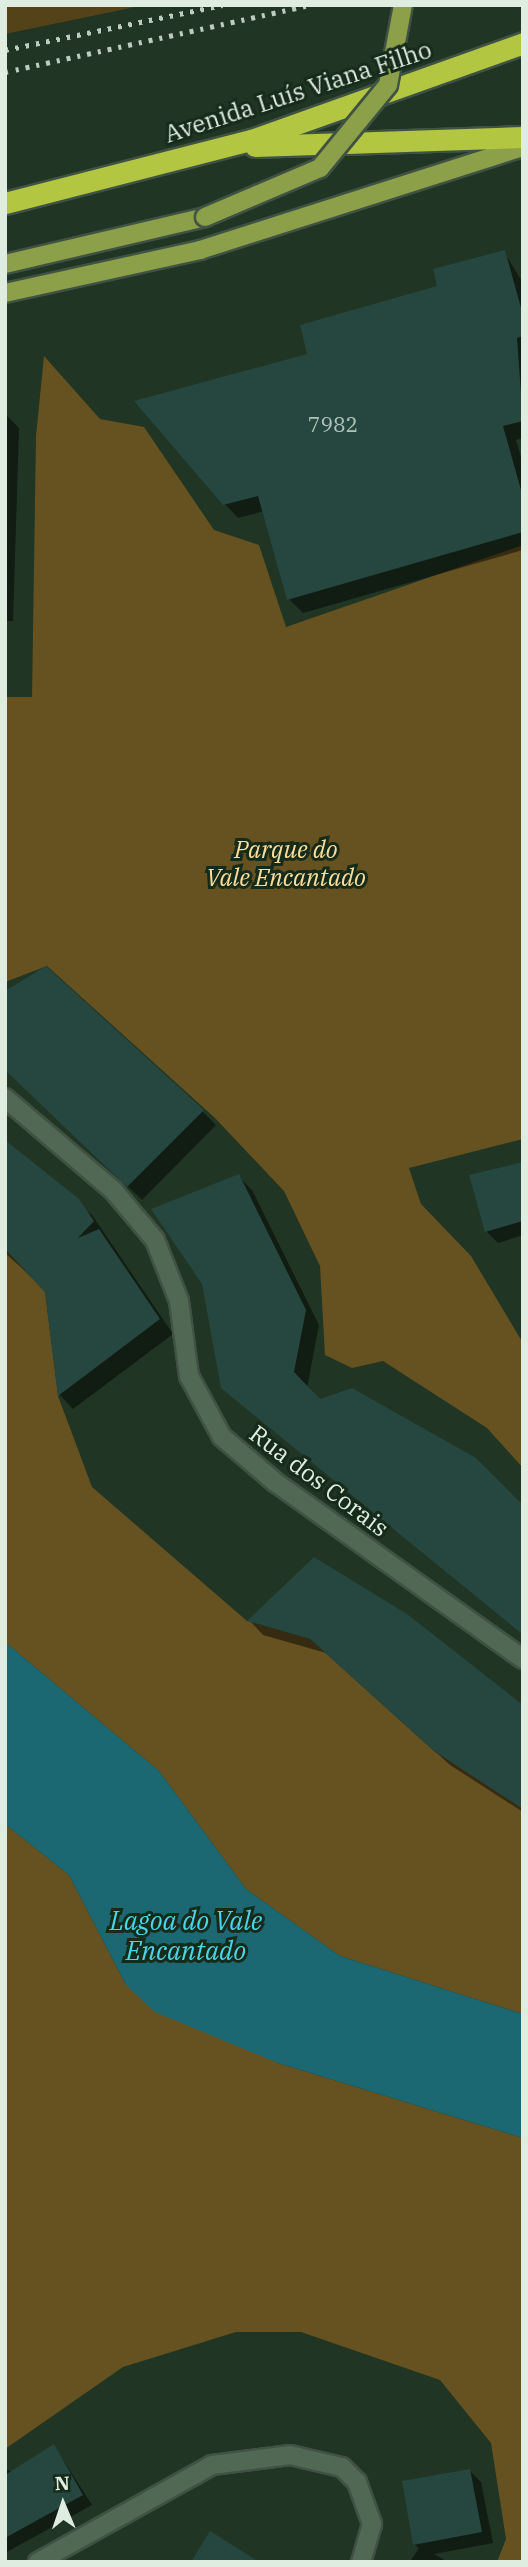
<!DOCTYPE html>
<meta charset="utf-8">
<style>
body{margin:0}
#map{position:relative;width:528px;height:2567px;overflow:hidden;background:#203523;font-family:"IBM Plex Serif",serif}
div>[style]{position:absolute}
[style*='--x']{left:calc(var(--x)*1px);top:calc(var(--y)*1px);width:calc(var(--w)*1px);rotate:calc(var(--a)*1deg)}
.green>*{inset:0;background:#544318}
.forest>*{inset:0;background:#665220}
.water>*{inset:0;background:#1b6772}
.shadow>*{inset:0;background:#0007}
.building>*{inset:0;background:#254740}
.roads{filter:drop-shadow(2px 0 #405243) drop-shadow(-2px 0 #405243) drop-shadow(0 2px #405243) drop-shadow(0 -2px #405243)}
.minor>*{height:18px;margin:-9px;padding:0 9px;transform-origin:9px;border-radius:9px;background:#516854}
.major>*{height:18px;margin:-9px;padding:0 9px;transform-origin:9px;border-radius:9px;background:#8ba049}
.highway>*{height:21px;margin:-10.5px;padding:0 10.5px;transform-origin:10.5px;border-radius:10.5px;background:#b2c642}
.rail>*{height:5px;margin-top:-2.5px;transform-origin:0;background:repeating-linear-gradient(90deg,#beccbf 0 3.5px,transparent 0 10.5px)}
.bridges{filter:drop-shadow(2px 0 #405243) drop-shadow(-2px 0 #405243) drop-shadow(0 2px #405243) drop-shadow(0 -2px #405243)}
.major-bridge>*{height:18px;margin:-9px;padding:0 9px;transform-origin:9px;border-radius:9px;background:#8ba049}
span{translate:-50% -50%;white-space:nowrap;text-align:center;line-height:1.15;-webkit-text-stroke:6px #162b1a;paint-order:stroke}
.number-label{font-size:21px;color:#b0c3b8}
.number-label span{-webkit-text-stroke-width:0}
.street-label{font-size:24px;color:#dfece0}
.park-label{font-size:24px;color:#fadd9a;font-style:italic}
.water-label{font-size:26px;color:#48d5e9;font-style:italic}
.frame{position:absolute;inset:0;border:7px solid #dfece0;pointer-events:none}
.north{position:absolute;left:28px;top:2469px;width:70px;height:70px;-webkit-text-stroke:5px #162b1a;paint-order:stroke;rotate:358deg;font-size:19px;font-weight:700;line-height:28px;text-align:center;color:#dfece0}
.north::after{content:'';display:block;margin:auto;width:24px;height:32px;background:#dfece0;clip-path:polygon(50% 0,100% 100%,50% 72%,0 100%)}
</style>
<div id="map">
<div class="green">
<div style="clip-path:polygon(5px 5px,145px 5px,5px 34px)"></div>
</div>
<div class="forest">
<div style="clip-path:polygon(44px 356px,100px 419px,144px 427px,214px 530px,259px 545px,286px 627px,523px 545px,523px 1139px,409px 1168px,421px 1204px,471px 1256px,523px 1343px,523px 1468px,487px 1428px,383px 1361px,352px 1368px,325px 1355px,320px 1266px,284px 1191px,215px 1118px,47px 966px,5px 982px,5px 697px,32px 697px,36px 436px)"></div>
<div style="clip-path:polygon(5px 1249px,45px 1292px,58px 1396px,92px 1487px,247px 1621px,310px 1639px,434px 1751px,523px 1807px,523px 2014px,340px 1956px,246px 1889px,159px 1771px,5px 1642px)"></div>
<div style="clip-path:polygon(5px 1824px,69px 1875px,126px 1985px,278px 2063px,523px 2138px,523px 2562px,497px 2562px,506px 2539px,491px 2443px,440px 2380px,301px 2332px,236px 2332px,123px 2367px,5px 2449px)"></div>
</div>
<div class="water">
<div style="clip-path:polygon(5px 1642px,159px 1771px,246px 1889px,340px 1956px,523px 2014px,523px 2138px,278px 2063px,155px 2012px,126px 1985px,69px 1875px,5px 1824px)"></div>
</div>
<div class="shadow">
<div style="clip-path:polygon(504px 252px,523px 283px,523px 438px,516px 440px,523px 464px,523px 550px,303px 613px,289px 599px,264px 511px,238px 518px,224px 503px,309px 356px)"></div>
<div style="clip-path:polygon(5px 414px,19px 428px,13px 621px,5px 621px)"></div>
<div style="clip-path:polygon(5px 1068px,202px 1111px,216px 1125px,142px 1200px)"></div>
<div style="clip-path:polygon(5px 1143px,92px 1215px,173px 1334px,73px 1409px,60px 1395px,47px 1291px,5px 1253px)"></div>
<div style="clip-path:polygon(523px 1164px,523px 1235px,498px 1243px,486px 1231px)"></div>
<div style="clip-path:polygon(238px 1176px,252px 1190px,319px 1325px,307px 1388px,320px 1401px,523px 1508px,523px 1635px,223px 1387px)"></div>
<div style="clip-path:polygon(314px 1559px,523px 1706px,523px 1812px,450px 1765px,326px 1653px,263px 1635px,250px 1621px)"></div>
<div style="clip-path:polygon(54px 2446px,92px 2505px,5px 2553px,5px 2469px,13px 2472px)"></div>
<div style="clip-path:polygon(470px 2471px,481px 2482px,493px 2543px,434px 2554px,448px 2562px,410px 2562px,419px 2548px,414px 2544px)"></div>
</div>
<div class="building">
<div style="clip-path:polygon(505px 250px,523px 315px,523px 336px,517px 338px,523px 421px,503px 426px,523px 497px,523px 532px,287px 600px,258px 496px,223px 505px,134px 401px,307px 354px,300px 325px,437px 286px,433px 269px)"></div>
<div style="clip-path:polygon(46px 966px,204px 1110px,127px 1187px,5px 1070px,5px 991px)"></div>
<div style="clip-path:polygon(5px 1140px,79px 1199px,94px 1221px,78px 1238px,99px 1229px,160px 1319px,58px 1396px,45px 1292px,5px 1249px)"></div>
<div style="clip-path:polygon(523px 1162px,523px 1221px,485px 1232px,469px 1175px)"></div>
<div style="clip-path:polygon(239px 1174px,306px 1310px,294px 1372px,320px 1399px,352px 1388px,476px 1458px,523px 1505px,523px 1635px,221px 1388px,202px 1284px,151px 1209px)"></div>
<div style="clip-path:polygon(314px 1557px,407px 1614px,523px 1705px,523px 1809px,434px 1751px,310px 1639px,247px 1621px)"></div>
<div style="clip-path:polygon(54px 2444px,83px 2495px,5px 2538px,5px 2475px)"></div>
<div style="clip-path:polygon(470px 2469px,482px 2532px,413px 2545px,402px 2481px)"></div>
<div style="clip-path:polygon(210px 2531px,259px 2562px,191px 2562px)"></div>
</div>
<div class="roads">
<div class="minor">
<div style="--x:5;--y:1098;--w:142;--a:40.4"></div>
<div style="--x:113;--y:1190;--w:65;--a:50"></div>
<div style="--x:155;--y:1240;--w:66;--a:68.5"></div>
<div style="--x:179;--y:1301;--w:76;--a:82.4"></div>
<div style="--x:189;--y:1376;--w:69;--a:61.6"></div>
<div style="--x:222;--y:1437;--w:70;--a:40.3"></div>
<div style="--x:275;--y:1482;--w:305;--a:35.5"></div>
<div style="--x:38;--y:2562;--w:199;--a:-29.1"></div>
<div style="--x:212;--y:2465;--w:79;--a:-7.3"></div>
<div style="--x:290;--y:2455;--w:53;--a:13"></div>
<div style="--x:342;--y:2467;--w:21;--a:45"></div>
<div style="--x:357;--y:2482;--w:45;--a:70.3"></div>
<div style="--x:372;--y:2524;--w:40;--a:106"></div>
</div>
<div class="major">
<div style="--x:5;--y:264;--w:205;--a:-13.2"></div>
<div style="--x:5;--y:293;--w:200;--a:-12.4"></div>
<div style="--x:200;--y:250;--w:339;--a:-17.7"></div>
</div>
<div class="highway">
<div style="--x:255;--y:146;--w:268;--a:-1.9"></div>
<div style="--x:5;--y:203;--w:254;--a:-14.4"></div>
<div style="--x:251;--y:140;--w:289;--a:-19.6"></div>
</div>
</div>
<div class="rail">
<div style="--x:5;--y:50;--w:222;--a:-11.7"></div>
<div style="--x:5;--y:72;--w:312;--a:-12.4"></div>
</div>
<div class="bridges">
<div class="major-bridge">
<div style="--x:205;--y:217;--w:125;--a:-23.1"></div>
<div style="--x:320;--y:168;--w:107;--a:-50.7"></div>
<div style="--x:388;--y:85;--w:81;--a:-79.4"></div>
</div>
</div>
<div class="number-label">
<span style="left:333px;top:424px">7982</span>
</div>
<div class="street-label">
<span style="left:298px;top:92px;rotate:-18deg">Avenida Luís Viana Filho</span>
<span style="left:319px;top:1481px;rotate:37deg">Rua dos Corais</span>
</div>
<div class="park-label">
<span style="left:286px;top:864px">Parque do<br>Vale Encantado</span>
</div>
<div class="water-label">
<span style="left:186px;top:1936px">Lagoa do Vale<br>Encantado</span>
</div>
<div class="frame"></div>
<div class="north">N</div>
</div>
